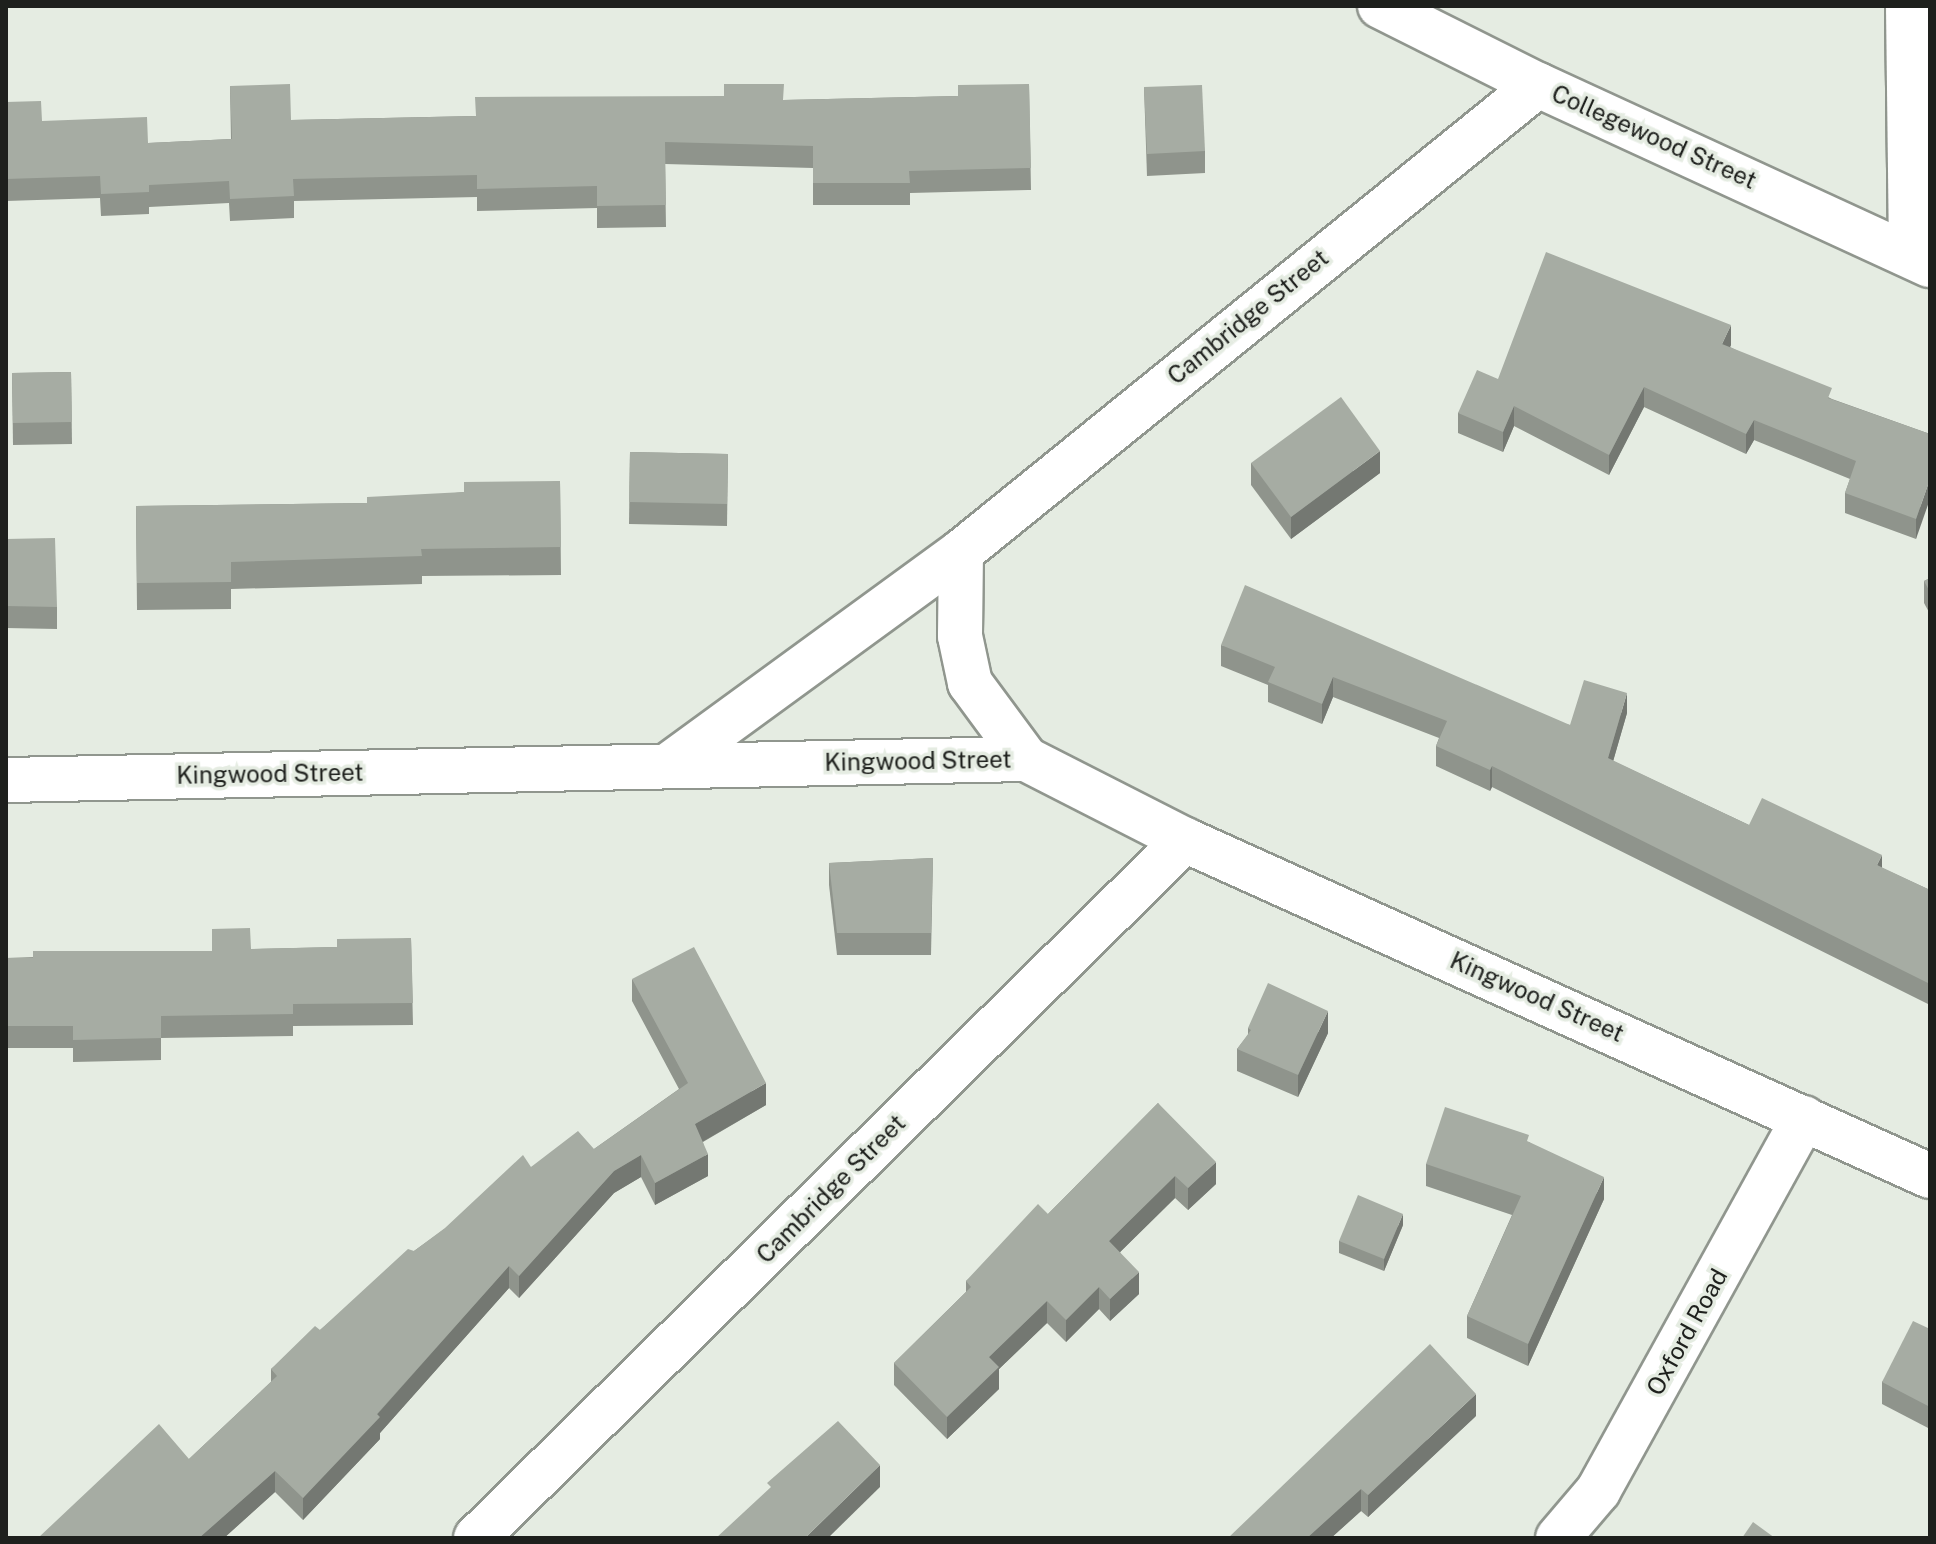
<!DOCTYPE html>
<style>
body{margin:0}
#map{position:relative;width:1936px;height:1544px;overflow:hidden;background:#e5ece2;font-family:"Public Sans",sans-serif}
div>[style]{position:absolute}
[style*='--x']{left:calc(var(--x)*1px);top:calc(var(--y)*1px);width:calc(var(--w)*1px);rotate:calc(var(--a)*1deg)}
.roads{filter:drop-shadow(2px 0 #90968e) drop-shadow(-2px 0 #90968e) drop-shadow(0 2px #90968e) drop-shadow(0 -2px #90968e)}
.minor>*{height:44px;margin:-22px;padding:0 22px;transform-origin:22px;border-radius:22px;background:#fff}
.wall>*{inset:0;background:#8f948c}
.shaded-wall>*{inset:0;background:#747872}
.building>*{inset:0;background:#a6aca3}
span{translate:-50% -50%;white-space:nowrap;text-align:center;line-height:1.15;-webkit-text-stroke:7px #e5ece2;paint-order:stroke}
.street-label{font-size:24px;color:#1e201d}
.frame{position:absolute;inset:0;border:8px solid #1e201d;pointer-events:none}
</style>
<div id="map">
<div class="roads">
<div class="minor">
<div style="--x:1380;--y:6;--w:177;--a:26.6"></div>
<div style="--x:1538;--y:85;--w:431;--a:24.7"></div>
<div style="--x:1908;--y:6;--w:249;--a:89.3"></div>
<div style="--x:961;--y:552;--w:84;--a:90.7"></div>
<div style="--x:960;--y:636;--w:48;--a:78"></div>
<div style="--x:970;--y:683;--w:94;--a:53.6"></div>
<div style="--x:669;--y:765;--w:361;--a:-36.1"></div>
<div style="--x:961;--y:552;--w:742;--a:-38.99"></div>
<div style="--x:6;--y:780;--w:1020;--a:-1.18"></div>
<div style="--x:1026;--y:759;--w:178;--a:27"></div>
<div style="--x:1185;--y:840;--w:817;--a:24.28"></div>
<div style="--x:476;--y:1538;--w:995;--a:-44.55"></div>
<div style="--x:1558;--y:1538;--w:62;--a:-49.6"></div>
<div style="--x:1598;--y:1491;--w:426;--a:-61.1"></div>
</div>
</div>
<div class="wall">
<div style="clip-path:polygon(1029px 84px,1031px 190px,910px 193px,910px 205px,813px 205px,813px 168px,665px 164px,666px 227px,597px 228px,597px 208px,477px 211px,477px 197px,294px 201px,294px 218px,230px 221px,229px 203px,149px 207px,149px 214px,101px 216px,100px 198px,6px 201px,6px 102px,42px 121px,148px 143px,231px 139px,230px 86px,291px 120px,475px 116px,784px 100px,958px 96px)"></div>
<div style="clip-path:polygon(1144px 87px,1205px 151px,1205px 173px,1147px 176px)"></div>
<div style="clip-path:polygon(1731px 345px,1730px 347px,1832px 399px,1930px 434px,1916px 539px,1845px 513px,1845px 493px,1850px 479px,1754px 440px,1746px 454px,1644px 407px,1609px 475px,1514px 426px,1503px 452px,1458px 433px,1458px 413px,1498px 379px)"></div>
<div style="clip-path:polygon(71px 372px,72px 444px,13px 445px,12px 373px)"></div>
<div style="clip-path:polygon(630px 452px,728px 454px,727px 526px,629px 524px)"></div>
<div style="clip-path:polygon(1251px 463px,1380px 473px,1291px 539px,1251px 485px)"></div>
<div style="clip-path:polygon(560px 481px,561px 575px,422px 576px,422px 584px,231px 589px,231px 609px,137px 610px,136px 506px,367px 503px)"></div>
<div style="clip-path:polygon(6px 539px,57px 607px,57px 629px,6px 628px)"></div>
<div style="clip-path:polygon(1930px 578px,1930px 614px,1924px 603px,1924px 581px)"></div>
<div style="clip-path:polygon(1221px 645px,1570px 725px,1627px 713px,1613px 761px,1749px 825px,1882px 868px,1930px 890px,1930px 1005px,1492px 787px,1490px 791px,1436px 766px,1436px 746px,1439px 738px,1333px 697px,1322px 724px,1268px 702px,1268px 685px,1221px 666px)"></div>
<div style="clip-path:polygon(933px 858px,931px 955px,837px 955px,829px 885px,829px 863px)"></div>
<div style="clip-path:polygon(212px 929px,251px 949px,337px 947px,411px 938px,413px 1025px,293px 1026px,293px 1036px,161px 1038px,161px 1060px,73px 1062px,73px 1048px,6px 1048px,6px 958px,212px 951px)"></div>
<div style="clip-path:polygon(632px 979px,766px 1105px,703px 1142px,708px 1176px,655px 1205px,641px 1177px,614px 1193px,519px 1298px,509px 1288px,380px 1433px,380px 1439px,303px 1520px,275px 1492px,224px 1538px,38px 1538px,189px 1459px,271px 1382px,271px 1369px,320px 1330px,414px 1251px,531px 1167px,594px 1149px,679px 1089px,632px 1001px)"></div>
<div style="clip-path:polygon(1248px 1028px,1328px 1033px,1298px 1097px,1237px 1071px,1237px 1049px,1248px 1035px)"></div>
<div style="clip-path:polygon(1158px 1103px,1216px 1184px,1188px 1210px,1175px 1198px,1120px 1252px,1139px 1294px,1110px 1321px,1099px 1309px,1066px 1342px,1047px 1323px,999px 1369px,999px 1389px,947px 1439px,894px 1385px,894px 1363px,966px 1292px,966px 1281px,1048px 1214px)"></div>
<div style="clip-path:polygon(1529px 1142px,1604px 1199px,1528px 1366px,1467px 1338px,1467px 1316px,1512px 1215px,1426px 1186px,1426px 1164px)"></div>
<div style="clip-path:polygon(1403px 1225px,1384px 1271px,1339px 1253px,1339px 1241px)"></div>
<div style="clip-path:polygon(1930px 1329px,1930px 1429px,1882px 1404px,1882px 1382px)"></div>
<div style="clip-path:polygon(1476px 1416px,1368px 1517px,1361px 1511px,1331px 1538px,1228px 1538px)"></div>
</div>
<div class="shaded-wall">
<div style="clip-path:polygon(1731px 325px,1731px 345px,1722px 364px,1722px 344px)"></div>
<div style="clip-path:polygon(1644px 387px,1644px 407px,1609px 475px,1609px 455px)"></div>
<div style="clip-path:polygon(1514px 406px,1514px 426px,1503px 452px,1503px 432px)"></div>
<div style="clip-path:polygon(1754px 420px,1754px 440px,1746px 454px,1746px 434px)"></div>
<div style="clip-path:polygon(1380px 451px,1380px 473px,1291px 539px,1291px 517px)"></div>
<div style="clip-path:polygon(1930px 479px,1930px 499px,1916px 539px,1916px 519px)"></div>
<div style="clip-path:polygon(1333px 677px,1333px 697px,1322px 724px,1322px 704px)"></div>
<div style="clip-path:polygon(1627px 693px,1627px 713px,1608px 779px,1608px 758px)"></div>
<div style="clip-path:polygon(1492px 766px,1492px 787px,1490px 791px,1490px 770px)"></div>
<div style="clip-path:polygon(1882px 855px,1882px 875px,1877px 865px)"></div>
<div style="clip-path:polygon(1328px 1011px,1328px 1033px,1298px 1097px,1298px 1075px)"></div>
<div style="clip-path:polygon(766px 1083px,766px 1105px,695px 1146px,695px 1124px)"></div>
<div style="clip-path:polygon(708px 1154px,708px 1176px,655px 1205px,655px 1183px)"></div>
<div style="clip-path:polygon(641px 1155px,641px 1177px,614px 1193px,519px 1298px,519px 1276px,614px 1171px)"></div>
<div style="clip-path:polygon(1216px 1162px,1216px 1184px,1188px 1210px,1188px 1188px)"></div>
<div style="clip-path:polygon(1175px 1176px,1175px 1198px,1109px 1263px,1109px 1241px)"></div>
<div style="clip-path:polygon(1604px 1177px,1604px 1199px,1528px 1366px,1528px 1344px)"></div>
<div style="clip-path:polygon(1403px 1214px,1403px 1225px,1384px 1271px,1384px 1259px)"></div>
<div style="clip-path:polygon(509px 1266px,509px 1288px,380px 1433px,380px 1439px,303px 1520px,303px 1498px)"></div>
<div style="clip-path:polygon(1139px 1272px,1139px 1294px,1110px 1321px,1110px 1299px)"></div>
<div style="clip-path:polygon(1099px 1287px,1099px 1309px,1066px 1342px,1066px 1320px)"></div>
<div style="clip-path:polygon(1047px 1301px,1047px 1323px,999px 1369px,999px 1389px,947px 1439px,947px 1417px,989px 1357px)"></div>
<div style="clip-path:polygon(1476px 1394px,1476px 1416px,1368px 1517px,1368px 1495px)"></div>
<div style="clip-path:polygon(880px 1465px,880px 1487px,828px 1538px,805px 1538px)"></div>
<div style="clip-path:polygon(275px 1471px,275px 1492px,224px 1538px,199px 1538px)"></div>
<div style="clip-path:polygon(1361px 1489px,1361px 1511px,1331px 1538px,1307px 1538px)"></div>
</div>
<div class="building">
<div style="clip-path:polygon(290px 84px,291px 120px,476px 116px,475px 97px,724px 96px,724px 84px,784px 84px,783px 100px,958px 96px,958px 85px,1029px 84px,1031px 168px,909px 171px,910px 183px,813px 183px,813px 146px,665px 142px,666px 205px,597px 206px,597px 186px,477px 189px,477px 175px,293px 179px,294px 196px,230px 199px,229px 181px,149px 185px,149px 192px,101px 194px,100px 176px,6px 179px,6px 102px,41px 101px,42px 121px,147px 117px,148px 143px,232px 139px,230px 86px)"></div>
<div style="clip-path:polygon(1202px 85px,1205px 151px,1147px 154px,1144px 87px)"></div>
<div style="clip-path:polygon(1546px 252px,1731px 325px,1722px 344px,1832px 388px,1828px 398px,1930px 434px,1930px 479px,1916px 519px,1845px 493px,1856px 461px,1754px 420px,1746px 434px,1644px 387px,1609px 455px,1514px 406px,1503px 432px,1458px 413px,1477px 370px,1498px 379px)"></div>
<div style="clip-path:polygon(71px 372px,72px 422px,13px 423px,12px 373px)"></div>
<div style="clip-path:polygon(1341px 397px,1380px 451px,1291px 517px,1251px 463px)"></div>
<div style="clip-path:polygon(630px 452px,728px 454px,727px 504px,629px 502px)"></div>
<div style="clip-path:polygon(560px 481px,561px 547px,421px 549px,422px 556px,231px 562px,231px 582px,137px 583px,136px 506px,367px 503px,367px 497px,464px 492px,464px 482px)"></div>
<div style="clip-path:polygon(55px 538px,57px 607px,6px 606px,6px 539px)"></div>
<div style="clip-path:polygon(1930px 578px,1930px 592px,1924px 581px)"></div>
<div style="clip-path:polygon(1245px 585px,1570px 725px,1584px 680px,1627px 693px,1608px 758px,1749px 825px,1762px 798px,1882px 855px,1877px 865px,1930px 890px,1930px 984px,1492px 766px,1490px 770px,1436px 746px,1447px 721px,1333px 677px,1322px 704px,1268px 682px,1275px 667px,1221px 645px)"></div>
<div style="clip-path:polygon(933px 858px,931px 933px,837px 933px,829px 863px)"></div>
<div style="clip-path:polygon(250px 928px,251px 949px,337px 947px,337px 939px,411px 938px,413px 1003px,293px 1004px,293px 1014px,161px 1016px,161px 1038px,73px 1040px,73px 1026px,6px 1026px,6px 958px,33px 958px,33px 951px,212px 951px,212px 929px)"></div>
<div style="clip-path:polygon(694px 947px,766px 1083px,695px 1124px,708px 1154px,655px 1183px,641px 1155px,614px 1171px,519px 1276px,509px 1266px,377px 1414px,380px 1417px,303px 1498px,275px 1471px,199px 1538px,38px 1538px,159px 1424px,189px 1459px,277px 1376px,271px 1369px,315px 1326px,320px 1330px,408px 1249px,414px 1251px,445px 1228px,523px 1155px,531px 1167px,578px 1131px,594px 1149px,688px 1083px,632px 979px)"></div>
<div style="clip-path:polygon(1268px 983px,1328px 1011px,1298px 1075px,1237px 1049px,1251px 1030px,1248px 1028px)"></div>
<div style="clip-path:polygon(1158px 1103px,1216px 1162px,1188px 1188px,1175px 1176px,1109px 1241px,1139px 1272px,1110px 1299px,1099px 1287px,1066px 1320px,1047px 1301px,989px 1357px,999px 1367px,947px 1417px,894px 1363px,971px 1287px,966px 1281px,1038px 1204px,1048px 1214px)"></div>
<div style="clip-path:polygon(1445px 1107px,1529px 1135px,1527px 1141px,1604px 1177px,1528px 1344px,1467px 1316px,1521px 1196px,1426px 1164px)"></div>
<div style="clip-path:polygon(1358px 1195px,1403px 1214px,1384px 1259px,1339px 1241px)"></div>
<div style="clip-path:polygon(1913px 1321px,1930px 1329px,1930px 1407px,1882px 1382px)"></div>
<div style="clip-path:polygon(1430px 1344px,1476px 1394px,1368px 1495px,1361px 1489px,1307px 1538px,1228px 1538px)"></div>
<div style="clip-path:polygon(838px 1421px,880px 1465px,805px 1538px,716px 1538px,771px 1487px,767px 1483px)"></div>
<div style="clip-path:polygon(1753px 1522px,1775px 1538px,1742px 1538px)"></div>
</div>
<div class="street-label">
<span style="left:1654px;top:137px;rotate:24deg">Collegewood Street</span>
<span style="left:1248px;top:317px;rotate:-39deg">Cambridge Street</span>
<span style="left:918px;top:761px;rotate:-1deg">Kingwood Street</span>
<span style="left:270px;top:774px;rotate:-1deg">Kingwood Street</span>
<span style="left:1537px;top:997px;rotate:24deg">Kingwood Street</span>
<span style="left:831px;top:1189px;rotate:-45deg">Cambridge Street</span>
<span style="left:1687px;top:1332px;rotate:-61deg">Oxford Road</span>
</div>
<div class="frame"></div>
</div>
